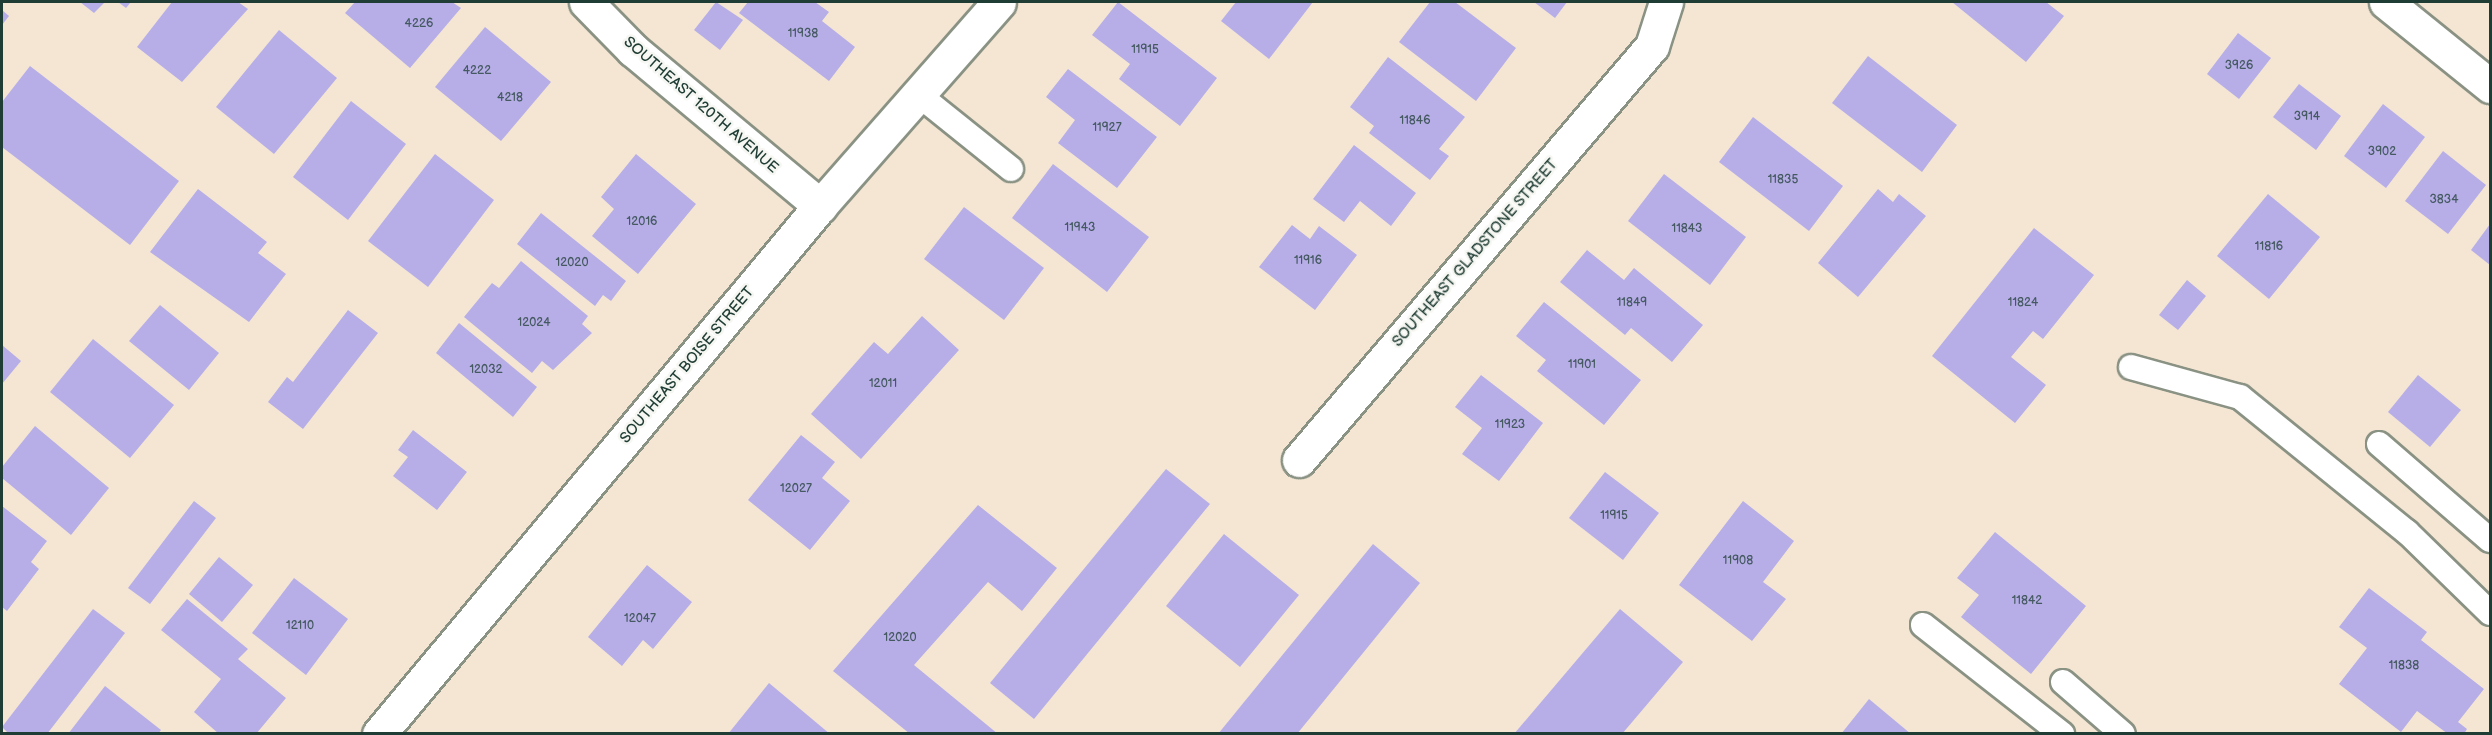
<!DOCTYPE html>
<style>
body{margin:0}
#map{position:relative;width:2492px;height:735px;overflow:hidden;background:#f4e6d3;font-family:"Balsamiq Sans",sans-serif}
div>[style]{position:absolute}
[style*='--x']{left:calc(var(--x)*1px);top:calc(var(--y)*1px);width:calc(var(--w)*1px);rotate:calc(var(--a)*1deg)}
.building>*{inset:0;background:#b7aee8}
.roads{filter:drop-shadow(2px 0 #8a9284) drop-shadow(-2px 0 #8a9284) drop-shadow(0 2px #8a9284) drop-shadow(0 -2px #8a9284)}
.service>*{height:24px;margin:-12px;padding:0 12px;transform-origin:12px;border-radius:12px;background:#fff}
.minor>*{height:33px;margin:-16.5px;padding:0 16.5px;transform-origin:16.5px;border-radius:16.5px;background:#fff}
span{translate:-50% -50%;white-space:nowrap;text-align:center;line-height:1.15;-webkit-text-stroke:5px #f6f6f2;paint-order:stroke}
.number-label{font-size:12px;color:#455961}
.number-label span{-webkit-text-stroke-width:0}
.street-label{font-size:15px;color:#1f3d34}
.frame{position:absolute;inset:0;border:3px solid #1f3d34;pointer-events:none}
</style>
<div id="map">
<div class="building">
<div style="clip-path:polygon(80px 2px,105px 2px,94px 13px)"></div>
<div style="clip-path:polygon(118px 2px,131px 2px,126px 8px)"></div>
<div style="clip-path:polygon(172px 2px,238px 2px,248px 9px,182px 82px,137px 47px)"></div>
<div style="clip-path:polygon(355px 2px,452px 2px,461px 8px,410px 68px,345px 13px)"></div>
<div style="clip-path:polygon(716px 2px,743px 20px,720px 50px,694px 30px)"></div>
<div style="clip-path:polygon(748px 2px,815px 2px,829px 12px,822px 21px,855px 47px,829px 81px,739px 13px)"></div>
<div style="clip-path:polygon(1118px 2px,1217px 78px,1180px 126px,1119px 79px,1130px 64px,1092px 35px)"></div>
<div style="clip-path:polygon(1236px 2px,1313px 2px,1269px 59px,1221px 21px)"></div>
<div style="clip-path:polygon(1430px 2px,1455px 2px,1516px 48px,1476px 101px,1399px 42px)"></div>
<div style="clip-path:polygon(1534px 2px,1567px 2px,1555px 18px)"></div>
<div style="clip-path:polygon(1952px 2px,2046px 2px,2064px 16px,2026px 62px)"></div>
<div style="clip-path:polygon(2px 10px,9px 16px,2px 25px)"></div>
<div style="clip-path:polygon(485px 27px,551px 82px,501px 141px,435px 87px)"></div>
<div style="clip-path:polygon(279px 30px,337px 78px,274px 154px,216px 107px)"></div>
<div style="clip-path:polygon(2238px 33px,2271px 58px,2239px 99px,2207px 74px)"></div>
<div style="clip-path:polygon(1868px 56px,1957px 125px,1922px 172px,1832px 103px)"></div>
<div style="clip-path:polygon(1388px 57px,1465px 117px,1439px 149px,1449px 156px,1430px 180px,1369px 133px,1374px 126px,1350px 107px)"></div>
<div style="clip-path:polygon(30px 66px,179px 181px,130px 245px,2px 147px,2px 102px)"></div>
<div style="clip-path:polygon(1068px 69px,1157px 137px,1117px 188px,1058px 143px,1075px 120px,1046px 97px)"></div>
<div style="clip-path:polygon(2299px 84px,2341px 116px,2316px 150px,2273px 117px)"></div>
<div style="clip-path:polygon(351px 101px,406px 144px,348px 220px,293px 177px)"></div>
<div style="clip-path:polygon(2383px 104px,2425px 137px,2386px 188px,2344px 156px)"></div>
<div style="clip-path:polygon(1753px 117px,1843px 186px,1809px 231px,1719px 162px)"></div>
<div style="clip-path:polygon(1354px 145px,1416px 193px,1391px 226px,1360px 201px,1344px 222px,1313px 199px)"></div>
<div style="clip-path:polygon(2443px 151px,2486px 185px,2448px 234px,2405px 201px)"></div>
<div style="clip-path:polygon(435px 154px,494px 200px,428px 287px,368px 241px)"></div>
<div style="clip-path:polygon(636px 154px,696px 204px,638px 274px,592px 236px,614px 209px,601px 197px)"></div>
<div style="clip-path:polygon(1053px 164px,1149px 237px,1107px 292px,1012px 218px)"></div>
<div style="clip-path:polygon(1664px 174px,1746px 237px,1710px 285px,1628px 221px)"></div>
<div style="clip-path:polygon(198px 189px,267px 242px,258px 253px,286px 274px,249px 322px,150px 252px)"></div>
<div style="clip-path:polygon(1878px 189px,1893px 202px,1899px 194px,1926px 216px,1858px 297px,1818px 263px)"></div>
<div style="clip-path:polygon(2268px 194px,2320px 237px,2269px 299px,2217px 256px)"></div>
<div style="clip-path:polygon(964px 207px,1044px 268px,1004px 320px,924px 259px)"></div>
<div style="clip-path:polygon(541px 213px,626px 281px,611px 301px,603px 295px,595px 306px,517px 244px)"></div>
<div style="clip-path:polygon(2490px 224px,2490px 265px,2471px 250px)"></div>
<div style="clip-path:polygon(1292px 225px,1310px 239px,1319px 226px,1357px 255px,1315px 310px,1259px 267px)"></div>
<div style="clip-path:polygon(2034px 228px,2094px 275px,2043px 339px,2033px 331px,2011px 357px,2046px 385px,2015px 423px,1932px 356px)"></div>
<div style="clip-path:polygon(1587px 250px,1624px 280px,1634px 268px,1703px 325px,1672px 362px,1631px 328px,1625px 335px,1560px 282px)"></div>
<div style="clip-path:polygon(521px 261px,588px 316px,582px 324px,592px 333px,553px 370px,542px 361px,532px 373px,464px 317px,492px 283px,499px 288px)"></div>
<div style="clip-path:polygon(2187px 280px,2206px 296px,2178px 330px,2159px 315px)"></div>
<div style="clip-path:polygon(1544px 302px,1641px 380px,1604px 425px,1537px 371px,1546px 360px,1516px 336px)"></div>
<div style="clip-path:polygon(160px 305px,219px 353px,189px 390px,129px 341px)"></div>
<div style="clip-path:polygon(348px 310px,378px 333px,303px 429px,268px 402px,287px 377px,293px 382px)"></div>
<div style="clip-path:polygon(922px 316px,959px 350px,861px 459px,811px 414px,874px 342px,888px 354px)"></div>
<div style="clip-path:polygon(459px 323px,537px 387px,513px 417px,436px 353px)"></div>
<div style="clip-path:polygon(93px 339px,174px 405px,130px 458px,50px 392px)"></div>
<div style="clip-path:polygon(2px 345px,21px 361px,2px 384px)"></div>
<div style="clip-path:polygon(1481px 375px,1543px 423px,1499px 481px,1462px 454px,1482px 428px,1455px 407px)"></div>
<div style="clip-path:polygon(2418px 375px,2461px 410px,2430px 447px,2388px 412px)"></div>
<div style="clip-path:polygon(35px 426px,109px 488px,71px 535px,2px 478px,2px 467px)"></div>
<div style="clip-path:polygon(413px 430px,467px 472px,437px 510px,393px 476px,408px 457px,398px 450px)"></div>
<div style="clip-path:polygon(801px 435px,835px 462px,822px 478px,850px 501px,810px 550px,748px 500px)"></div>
<div style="clip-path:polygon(1166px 469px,1210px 504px,1034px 719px,990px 683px)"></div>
<div style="clip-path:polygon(1605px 472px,1659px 513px,1623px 560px,1569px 518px)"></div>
<div style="clip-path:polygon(194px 501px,216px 518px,150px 604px,128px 588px)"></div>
<div style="clip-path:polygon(1743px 501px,1794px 541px,1763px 582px,1786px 599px,1752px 641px,1679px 585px)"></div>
<div style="clip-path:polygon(978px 505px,1057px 568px,1022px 611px,988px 582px,914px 665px,998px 734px,910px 734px,833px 671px)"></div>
<div style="clip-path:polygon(2px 506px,47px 541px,31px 562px,39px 569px,7px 611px,2px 607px)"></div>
<div style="clip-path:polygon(1995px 532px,2086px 606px,2031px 674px,1961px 617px,1979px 595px,1957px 578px)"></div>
<div style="clip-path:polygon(1224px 534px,1299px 595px,1240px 667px,1166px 606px)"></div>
<div style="clip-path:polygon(1373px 544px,1420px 583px,1297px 734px,1218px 734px)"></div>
<div style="clip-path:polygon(219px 557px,253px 585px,222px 622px,189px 594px)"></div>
<div style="clip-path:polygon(647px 565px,692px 602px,653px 649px,643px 640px,622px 666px,588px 637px)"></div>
<div style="clip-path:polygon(294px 578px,348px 619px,306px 675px,252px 633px)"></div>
<div style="clip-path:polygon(2369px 588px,2427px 632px,2421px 640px,2484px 689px,2458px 722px,2467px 729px,2464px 734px,2448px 734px,2417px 711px,2401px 732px,2339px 684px,2367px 648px,2339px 627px)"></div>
<div style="clip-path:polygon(187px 599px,248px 649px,238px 659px,286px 698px,256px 734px,219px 734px,194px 712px,221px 679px,161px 630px)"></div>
<div style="clip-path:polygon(93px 609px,125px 633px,47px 734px,9px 734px,2px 727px)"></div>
<div style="clip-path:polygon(1620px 609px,1683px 662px,1622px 734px,1514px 734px)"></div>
<div style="clip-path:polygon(769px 683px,830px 734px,728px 734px)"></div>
<div style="clip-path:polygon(105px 686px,161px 730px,158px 734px,68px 734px)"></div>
<div style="clip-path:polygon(1869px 699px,1911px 734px,1841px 734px)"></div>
</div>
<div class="roads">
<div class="service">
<div style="--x:919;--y:95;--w:118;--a:38.8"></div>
<div style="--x:2131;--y:367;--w:113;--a:15.4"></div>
<div style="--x:2240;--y:397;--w:215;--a:39"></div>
<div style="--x:2407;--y:532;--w:116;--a:44.3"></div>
<div style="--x:2379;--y:444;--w:147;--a:40.9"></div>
<div style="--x:1923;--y:625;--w:177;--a:38.1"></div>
<div style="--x:2063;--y:682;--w:79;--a:40.9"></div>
</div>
<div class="minor">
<div style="--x:586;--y:2;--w:67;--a:45.6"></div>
<div style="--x:633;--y:50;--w:244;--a:39.8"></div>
<div style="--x:2386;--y:2;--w:134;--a:38.9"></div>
<div style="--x:1299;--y:460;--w:544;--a:-49.55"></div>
<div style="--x:1652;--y:46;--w:46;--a:-72.3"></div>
<div style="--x:379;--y:734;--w:688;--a:-50.13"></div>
<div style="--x:820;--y:206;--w:271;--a:-48.7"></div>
</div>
</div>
<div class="number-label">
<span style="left:419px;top:24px">4226</span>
<span style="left:803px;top:34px">11938</span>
<span style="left:1145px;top:50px">11915</span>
<span style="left:2239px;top:66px">3926</span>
<span style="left:477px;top:71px">4222</span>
<span style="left:510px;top:98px">4218</span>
<span style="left:2307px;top:117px">3914</span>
<span style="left:1415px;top:121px">11846</span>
<span style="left:1107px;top:128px">11927</span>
<span style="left:2382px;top:152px">3902</span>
<span style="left:1783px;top:180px">11835</span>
<span style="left:2444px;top:200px">3834</span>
<span style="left:642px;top:222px">12016</span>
<span style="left:1080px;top:228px">11943</span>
<span style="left:1687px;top:229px">11843</span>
<span style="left:2269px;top:247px">11816</span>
<span style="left:1308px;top:261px">11916</span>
<span style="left:572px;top:263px">12020</span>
<span style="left:1632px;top:303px">11849</span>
<span style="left:2023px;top:303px">11824</span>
<span style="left:534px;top:323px">12024</span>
<span style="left:1582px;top:365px">11901</span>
<span style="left:486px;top:370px">12032</span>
<span style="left:883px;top:384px">12011</span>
<span style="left:1510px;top:425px">11923</span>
<span style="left:796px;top:489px">12027</span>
<span style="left:1614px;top:516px">11915</span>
<span style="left:1738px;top:561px">11908</span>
<span style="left:2027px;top:601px">11842</span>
<span style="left:640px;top:619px">12047</span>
<span style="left:300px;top:626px">12110</span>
<span style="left:900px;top:638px">12020</span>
<span style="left:2404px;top:666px">11838</span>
</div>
<div class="street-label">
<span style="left:701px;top:105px;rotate:41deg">SOUTHEAST 120TH AVENUE</span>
<span style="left:1475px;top:253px;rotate:-49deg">SOUTHEAST GLADSTONE STREET</span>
<span style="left:687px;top:365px;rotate:-50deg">SOUTHEAST BOISE STREET</span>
</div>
<div class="frame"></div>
</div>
